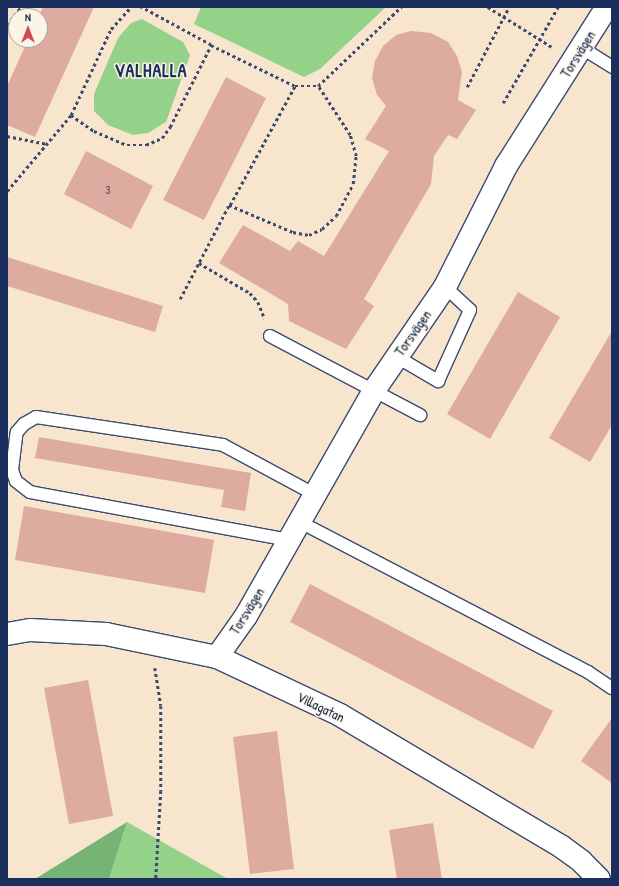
<!DOCTYPE html>
<meta charset="utf-8">
<style>
body{margin:0}
#map{position:relative;width:619px;height:886px;overflow:hidden;background:#f7e6cd;font-family:"Patrick Hand",sans-serif}
div>[style]{position:absolute}
[style*='--x']{left:calc(var(--x)*1px);top:calc(var(--y)*1px);width:calc(var(--w)*1px);rotate:calc(var(--a)*1deg)}
.green>*{inset:0;background:#93d288}
.forest>*{inset:0;background:#76b474}
.building>*{inset:0;background:#ddaba0}
.path>*{height:2.5px;margin-top:-1.25px;transform-origin:0;background:repeating-linear-gradient(90deg,#3c4a6f 0 3px,transparent 0 6px)}
.roads{filter:drop-shadow(1px 0 #3c4a6f) drop-shadow(-1px 0 #3c4a6f) drop-shadow(0 1px #3c4a6f) drop-shadow(0 -1px #3c4a6f)}
.service>*{height:12px;margin:-6px;padding:0 6px;transform-origin:6px;border-radius:6px;background:#fff}
.minor>*{height:22px;margin:-11px;padding:0 11px;transform-origin:11px;border-radius:11px;background:#fff}
span{translate:-50% -50%;white-space:nowrap;text-align:center;line-height:1.15;-webkit-text-stroke:3px #fcf5e5;paint-order:stroke}
.number-label{font-size:12px;color:#4c4e6e}
.number-label span{-webkit-text-stroke-width:0}
.street-label{font-size:14px;color:#1b2f5e}
.district-label{font-size:18px;color:#1b2f5e;font-weight:700;letter-spacing:1px}
.frame{position:absolute;inset:0;border:8px solid #1b2f5e;pointer-events:none}
.north{position:absolute;left:8px;top:8px;width:40px;height:40px;box-sizing:border-box;background:#fcf5e5;border:1px solid #a2a6af;border-radius:50%;rotate:0deg;font-size:11px;font-weight:700;line-height:16px;text-align:center;color:#1b2f5e}
.north::after{content:'';display:block;margin:auto;width:14px;height:18px;background:#d1495b;clip-path:polygon(50% 0,100% 100%,50% 72%,0 100%)}
</style>
<div id="map">
<div class="green">
<div style="clip-path:polygon(201px 7px,386px 7px,320px 69px,304px 77px,194px 24px)"></div>
<div style="clip-path:polygon(142px 19px,183px 42px,190px 55px,166px 122px,148px 133px,133px 135px,108px 125px,94px 111px,94px 94px,118px 38px,131px 23px)"></div>
<div style="clip-path:polygon(127px 822px,228px 879px,109px 879px)"></div>
</div>
<div class="forest">
<div style="clip-path:polygon(127px 822px,109px 879px,35px 879px)"></div>
</div>
<div class="building">
<div style="clip-path:polygon(43px 7px,94px 7px,35px 137px,7px 125px,7px 86px,28px 40px,40px 40px,39px 16px)"></div>
<div style="clip-path:polygon(411px 31px,431px 33px,448px 42px,457px 56px,462px 72px,458px 100px,476px 110px,457px 139px,448px 135px,434px 156px,431px 184px,364px 299px,374px 306px,346px 349px,289px 321px,288px 304px,219px 263px,243px 225px,290px 251px,298px 241px,324px 256px,389px 151px,365px 139px,386px 106px,377px 95px,372px 78px,375px 61px,383px 46px,396px 35px)"></div>
<div style="clip-path:polygon(226px 77px,266px 98px,204px 220px,163px 200px)"></div>
<div style="clip-path:polygon(86px 151px,153px 186px,131px 229px,64px 194px)"></div>
<div style="clip-path:polygon(7px 257px,163px 306px,155px 332px,7px 286px)"></div>
<div style="clip-path:polygon(518px 292px,560px 317px,490px 439px,447px 414px)"></div>
<div style="clip-path:polygon(612px 331px,612px 425px,590px 462px,549px 438px)"></div>
<div style="clip-path:polygon(39px 437px,251px 473px,245px 511px,221px 507px,224px 490px,35px 458px)"></div>
<div style="clip-path:polygon(24px 506px,214px 540px,205px 593px,15px 560px)"></div>
<div style="clip-path:polygon(310px 584px,553px 711px,533px 749px,290px 622px)"></div>
<div style="clip-path:polygon(88px 680px,113px 816px,69px 824px,44px 688px)"></div>
<div style="clip-path:polygon(612px 718px,612px 783px,581px 761px)"></div>
<div style="clip-path:polygon(277px 731px,294px 869px,250px 874px,233px 737px)"></div>
<div style="clip-path:polygon(433px 823px,442px 879px,397px 879px,389px 830px)"></div>
</div>
<div class="path">
<div style="--x:488;--y:7;--w:75;--a:32"></div>
<div style="--x:7;--y:25;--w:23;--a:-52"></div>
<div style="--x:211;--y:45;--w:93;--a:26"></div>
<div style="--x:295;--y:86;--w:23;--a:0"></div>
<div style="--x:318;--y:86;--w:115;--a:-43.6"></div>
<div style="--x:467;--y:87;--w:90;--a:-62.3"></div>
<div style="--x:503;--y:103;--w:111;--a:-60.2"></div>
<div style="--x:71;--y:115;--w:28;--a:35"></div>
<div style="--x:94;--y:131;--w:36;--a:23"></div>
<div style="--x:127;--y:145;--w:19;--a:0"></div>
<div style="--x:146;--y:145;--w:17;--a:-24"></div>
<div style="--x:162;--y:138;--w:14;--a:-54"></div>
<div style="--x:170;--y:127;--w:92;--a:-63.4"></div>
<div style="--x:211;--y:45;--w:80;--a:-151.5"></div>
<div style="--x:7;--y:136;--w:41;--a:11.3"></div>
<div style="--x:7;--y:191;--w:99;--a:-49.9"></div>
<div style="--x:71;--y:115;--w:95;--a:-65.1"></div>
<div style="--x:111;--y:29;--w:30;--a:-48"></div>
<div style="--x:230;--y:205;--w:136;--a:-61.4"></div>
<div style="--x:199;--y:263;--w:59;--a:30.5"></div>
<div style="--x:250;--y:293;--w:12;--a:48"></div>
<div style="--x:258;--y:302;--w:18;--a:68"></div>
<div style="--x:180;--y:299;--w:106;--a:-62.5"></div>
<div style="--x:229;--y:205;--w:69;--a:22.9"></div>
<div style="--x:293;--y:232;--w:16;--a:11"></div>
<div style="--x:309;--y:235;--w:14;--a:-25"></div>
<div style="--x:322;--y:229;--w:19;--a:-43"></div>
<div style="--x:336;--y:216;--w:36;--a:-62"></div>
<div style="--x:353;--y:184;--w:28;--a:-84"></div>
<div style="--x:356;--y:156;--w:22;--a:-106"></div>
<div style="--x:350;--y:135;--w:59;--a:-123.1"></div>
<div style="--x:155;--y:668;--w:38;--a:81"></div>
<div style="--x:161;--y:706;--w:85;--a:90"></div>
<div style="--x:161;--y:791;--w:88;--a:93.3"></div>
</div>
<div class="roads">
<div class="service">
<div style="--x:582;--y:48;--w:36;--a:32"></div>
<div style="--x:270;--y:336;--w:170;--a:27.8"></div>
<div style="--x:397;--y:357;--w:48;--a:30.3"></div>
<div style="--x:438;--y:381;--w:78;--a:-65.7"></div>
<div style="--x:470;--y:310;--w:34;--a:-137"></div>
<div style="--x:300;--y:522;--w:325;--a:27.5"></div>
<div style="--x:588;--y:672;--w:29;--a:34"></div>
<div style="--x:289;--y:540;--w:263;--a:-169.5"></div>
<div style="--x:30;--y:492;--w:18;--a:-142"></div>
<div style="--x:16;--y:481;--w:12;--a:-110"></div>
<div style="--x:12;--y:470;--w:38;--a:-83"></div>
<div style="--x:17;--y:432;--w:11;--a:-49"></div>
<div style="--x:24;--y:424;--w:14;--a:-30"></div>
<div style="--x:36;--y:417;--w:189;--a:8.5"></div>
<div style="--x:223;--y:445;--w:106;--a:28.3"></div>
</div>
<div class="minor">
<div style="--x:7;--y:634;--w:23;--a:-10"></div>
<div style="--x:30;--y:630;--w:76;--a:3"></div>
<div style="--x:106;--y:634;--w:113;--a:11.7"></div>
<div style="--x:217;--y:657;--w:136;--a:25.2"></div>
<div style="--x:340;--y:715;--w:258;--a:30.7"></div>
<div style="--x:562;--y:847;--w:24;--a:36"></div>
<div style="--x:581;--y:861;--w:25;--a:45"></div>
<div style="--x:217;--y:657;--w:50;--a:-54.7"></div>
<div style="--x:246;--y:616;--w:257;--a:-60.4"></div>
<div style="--x:373;--y:392;--w:127;--a:-55.6"></div>
<div style="--x:445;--y:287;--w:136;--a:-63.2"></div>
<div style="--x:506;--y:166;--w:188;--a:-57.6"></div>
</div>
</div>
<div class="number-label">
<span style="left:108px;top:190px">3</span>
</div>
<div class="street-label">
<span style="left:578px;top:54px;rotate:-58deg">Torsvägen</span>
<span style="left:413px;top:333px;rotate:-55deg">Torsvägen</span>
<span style="left:247px;top:611px;rotate:-58deg">Torsvägen</span>
<span style="left:321px;top:707px;rotate:26deg">Villagatan</span>
</div>
<div class="district-label">
<span style="left:151px;top:71px">VALHALLA</span>
</div>
<div class="frame"></div>
<div class="north">N</div>
</div>
